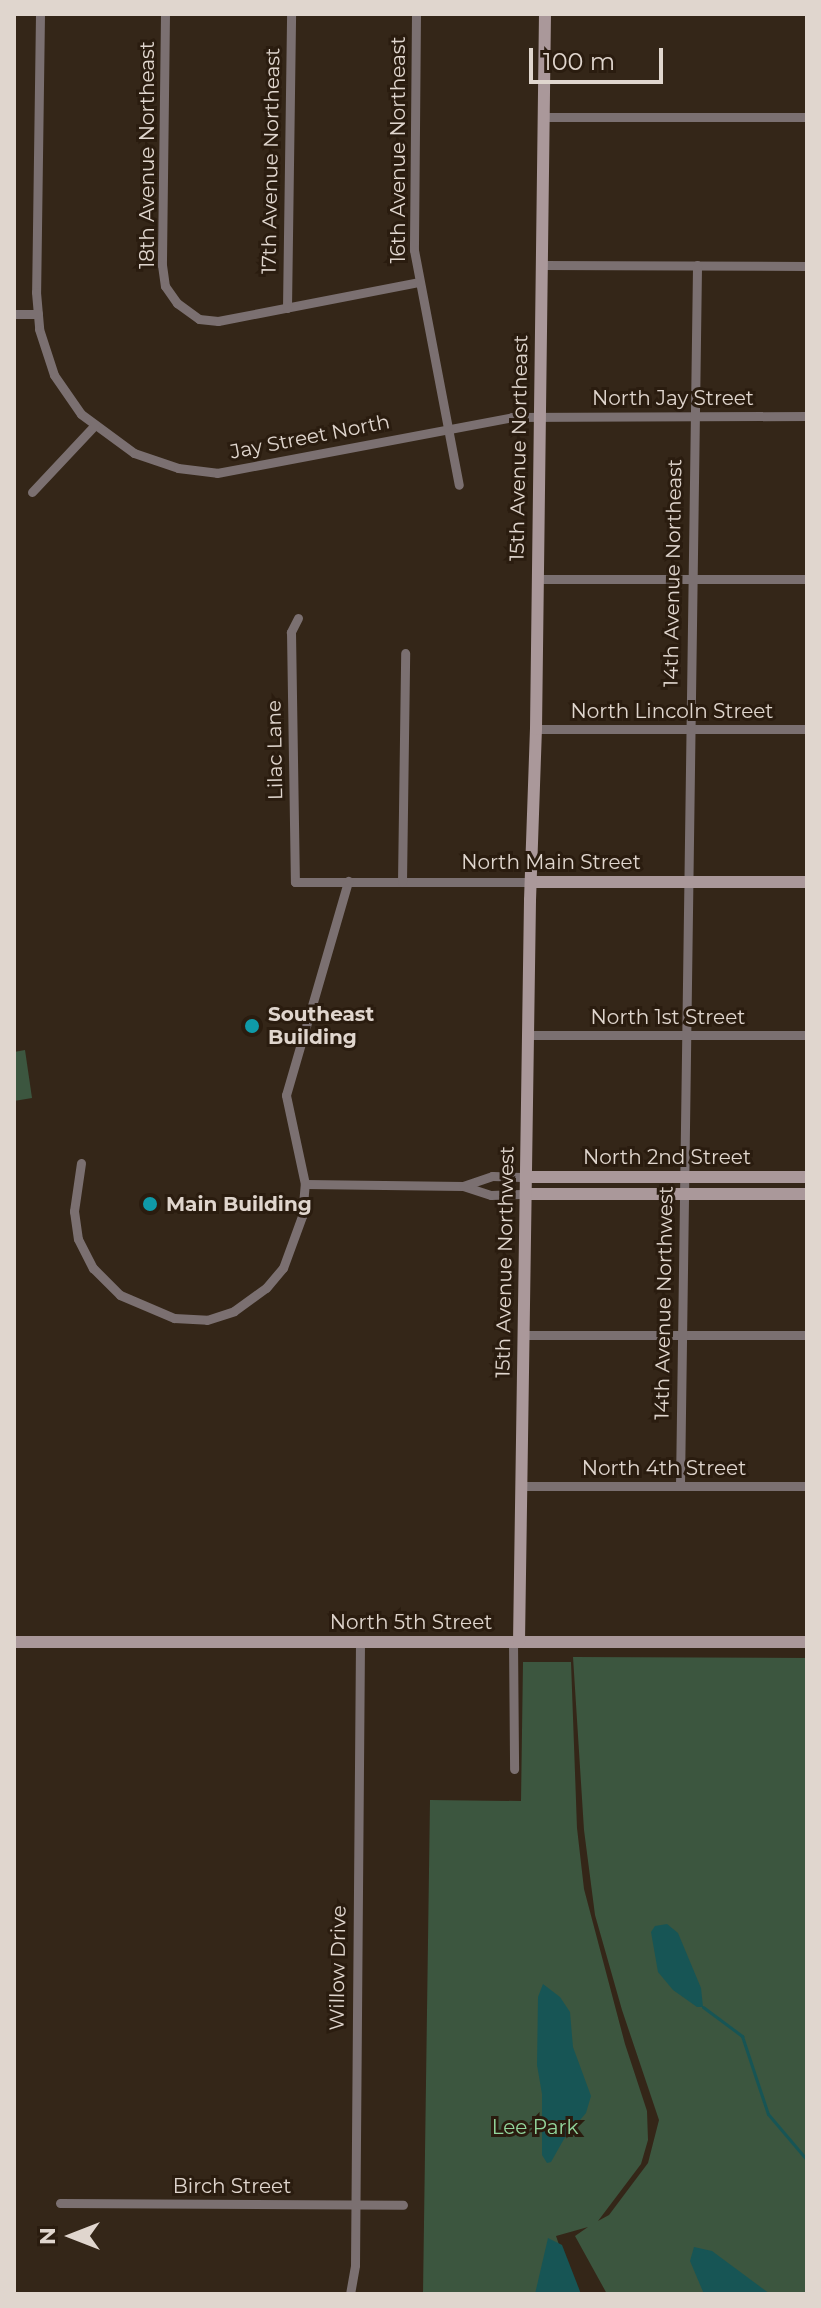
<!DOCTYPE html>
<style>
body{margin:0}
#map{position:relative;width:821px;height:2308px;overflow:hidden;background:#342618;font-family:Montserrat,sans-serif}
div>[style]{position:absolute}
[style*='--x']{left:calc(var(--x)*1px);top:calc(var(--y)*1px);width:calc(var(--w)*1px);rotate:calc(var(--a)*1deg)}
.green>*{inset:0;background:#3c563f}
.water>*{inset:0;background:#175555}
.stream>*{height:3px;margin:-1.5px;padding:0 1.5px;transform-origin:1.5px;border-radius:1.5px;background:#175555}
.street>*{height:9px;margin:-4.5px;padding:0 4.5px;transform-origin:4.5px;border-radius:4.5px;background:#7b7071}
.secondary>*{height:12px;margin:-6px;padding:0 6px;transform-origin:6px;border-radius:6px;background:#aa989a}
.dots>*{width:22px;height:22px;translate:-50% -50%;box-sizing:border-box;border:4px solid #2a1c0f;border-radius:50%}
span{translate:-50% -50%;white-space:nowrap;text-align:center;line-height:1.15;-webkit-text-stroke:6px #2a1c0f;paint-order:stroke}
.street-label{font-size:20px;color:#e0d6ce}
.poi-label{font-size:20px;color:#e0d6ce;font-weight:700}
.left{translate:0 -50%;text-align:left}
.park-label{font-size:20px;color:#93d79d}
.frame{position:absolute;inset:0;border:16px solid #e0d6ce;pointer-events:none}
.north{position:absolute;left:32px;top:2196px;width:80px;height:80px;-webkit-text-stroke:6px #2a1c0f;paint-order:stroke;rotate:270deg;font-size:22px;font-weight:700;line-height:32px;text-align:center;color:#e0d6ce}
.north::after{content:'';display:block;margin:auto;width:28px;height:36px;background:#e0d6ce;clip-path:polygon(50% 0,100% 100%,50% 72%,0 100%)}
.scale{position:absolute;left:529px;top:48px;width:134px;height:36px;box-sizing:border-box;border:4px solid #e0d6ce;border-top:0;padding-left:10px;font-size:24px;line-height:28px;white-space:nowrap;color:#e0d6ce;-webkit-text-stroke:6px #2a1c0f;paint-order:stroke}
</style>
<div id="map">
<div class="green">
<div style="clip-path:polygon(25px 1050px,32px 1098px,14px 1101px,14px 1052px)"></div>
<div style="clip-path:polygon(573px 1657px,807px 1658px,807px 2294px,607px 2294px,575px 2236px,588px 2227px,556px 2236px,576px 2294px,423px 2294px,430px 1800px,521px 1801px,523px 1662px,571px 1662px,577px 1828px,584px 1889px,625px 2044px,647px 2111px,648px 2140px,641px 2164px,598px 2221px,609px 2215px,648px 2163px,659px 2120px,622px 2010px,595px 1915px,584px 1830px)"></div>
</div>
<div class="water">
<div style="clip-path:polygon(667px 1924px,678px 1933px,701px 1988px,703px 2007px,697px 2007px,673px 1990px,658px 1972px,651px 1932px,655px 1926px)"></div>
<div style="clip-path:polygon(543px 1984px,560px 1997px,570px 2012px,573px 2047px,591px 2096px,586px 2113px,564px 2139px,551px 2162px,547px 2163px,542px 2155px,542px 2094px,537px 2065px,538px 1997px)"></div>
<div style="clip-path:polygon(548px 2238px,562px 2245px,581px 2294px,535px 2294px)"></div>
<div style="clip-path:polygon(694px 2247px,712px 2251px,770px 2294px,704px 2294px,690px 2261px)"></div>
</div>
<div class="stream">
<div style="--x:703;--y:2007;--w:49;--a:36.6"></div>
<div style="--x:742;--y:2036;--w:82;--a:71.6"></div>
<div style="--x:768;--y:2114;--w:60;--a:49.7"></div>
</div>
<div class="street">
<div style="--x:40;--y:14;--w:278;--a:90.8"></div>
<div style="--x:36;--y:292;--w:37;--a:85"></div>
<div style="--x:39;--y:329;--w:48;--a:71.9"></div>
<div style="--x:54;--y:375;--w:47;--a:55.3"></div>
<div style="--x:81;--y:414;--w:66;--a:36.3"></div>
<div style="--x:134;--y:453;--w:46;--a:18.8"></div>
<div style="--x:178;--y:468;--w:39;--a:7"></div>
<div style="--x:217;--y:473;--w:300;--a:-10.7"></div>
<div style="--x:512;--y:417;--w:295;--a:-0.2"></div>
<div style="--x:165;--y:14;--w:251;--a:90.7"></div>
<div style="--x:162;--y:265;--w:21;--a:82"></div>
<div style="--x:165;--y:286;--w:21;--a:55"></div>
<div style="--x:177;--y:303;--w:27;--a:36"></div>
<div style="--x:199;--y:319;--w:19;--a:6"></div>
<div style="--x:218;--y:321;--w:204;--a:-11"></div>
<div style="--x:416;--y:14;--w:236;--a:90.5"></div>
<div style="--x:414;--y:250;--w:239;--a:79.2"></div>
<div style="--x:544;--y:117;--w:263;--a:0"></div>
<div style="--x:542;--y:265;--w:265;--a:0.2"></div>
<div style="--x:287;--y:308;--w:294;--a:-89.2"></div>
<div style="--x:14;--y:314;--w:24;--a:0"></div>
<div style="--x:32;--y:492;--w:91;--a:-46.8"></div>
<div style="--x:538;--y:579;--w:269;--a:0"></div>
<div style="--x:298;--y:618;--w:16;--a:117"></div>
<div style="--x:291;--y:632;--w:250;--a:89.1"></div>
<div style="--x:295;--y:882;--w:236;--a:0"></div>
<div style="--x:536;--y:729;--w:271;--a:0"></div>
<div style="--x:402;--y:882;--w:229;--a:-89.2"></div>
<div style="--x:528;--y:1035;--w:279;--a:0"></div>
<div style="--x:81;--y:1163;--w:49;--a:98.3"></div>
<div style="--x:74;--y:1211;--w:28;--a:82"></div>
<div style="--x:78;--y:1239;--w:33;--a:63"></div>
<div style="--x:93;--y:1268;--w:38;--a:45"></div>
<div style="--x:120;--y:1295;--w:59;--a:23.1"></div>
<div style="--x:174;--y:1318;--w:33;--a:3"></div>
<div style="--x:207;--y:1320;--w:28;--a:-18"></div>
<div style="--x:234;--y:1311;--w:39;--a:-36"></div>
<div style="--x:266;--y:1288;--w:26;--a:-50"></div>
<div style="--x:283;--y:1268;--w:55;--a:-69.9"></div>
<div style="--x:302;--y:1216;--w:32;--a:-85"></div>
<div style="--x:305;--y:1184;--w:91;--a:-102.1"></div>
<div style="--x:286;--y:1095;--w:223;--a:-73.8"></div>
<div style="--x:305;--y:1184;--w:158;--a:0.7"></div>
<div style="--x:463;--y:1186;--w:29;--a:18"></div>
<div style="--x:491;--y:1195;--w:36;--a:-2"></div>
<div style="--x:463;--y:1186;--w:31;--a:-19"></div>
<div style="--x:492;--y:1176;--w:35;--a:2"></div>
<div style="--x:524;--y:1335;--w:283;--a:0"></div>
<div style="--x:680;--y:1485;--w:1220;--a:-89.2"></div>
<div style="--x:521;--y:1486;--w:286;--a:0"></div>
<div style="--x:513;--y:1642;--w:127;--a:89.5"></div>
<div style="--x:60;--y:2203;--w:343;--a:0.3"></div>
<div style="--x:350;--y:2294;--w:29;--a:-80"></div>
<div style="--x:355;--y:2265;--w:623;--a:-89.54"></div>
</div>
<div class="secondary">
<div style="--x:531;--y:882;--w:276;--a:0"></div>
<div style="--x:527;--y:1177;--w:280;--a:0"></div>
<div style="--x:527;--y:1194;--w:280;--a:0"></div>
<div style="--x:14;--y:1642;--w:793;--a:0"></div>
<div style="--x:519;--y:1642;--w:742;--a:-89.15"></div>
<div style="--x:530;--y:900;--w:171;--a:-88"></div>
<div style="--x:536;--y:729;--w:715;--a:-89.28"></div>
</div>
<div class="dots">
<div style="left:252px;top:1026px;background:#0f9aa8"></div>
<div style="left:150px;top:1204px;background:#0f9aa8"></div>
</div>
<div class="street-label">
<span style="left:398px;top:150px;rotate:-90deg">16th Avenue Northeast</span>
<span style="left:147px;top:155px;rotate:-90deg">18th Avenue Northeast</span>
<span style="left:271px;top:161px;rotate:-89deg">17th Avenue Northeast</span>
<span style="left:673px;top:398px">North Jay Street</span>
<span style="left:310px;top:437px;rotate:-11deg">Jay Street North</span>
<span style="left:519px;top:448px;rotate:-89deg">15th Avenue Northeast</span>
<span style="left:673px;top:573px;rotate:-89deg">14th Avenue Northeast</span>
<span style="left:672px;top:711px">North Lincoln Street</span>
<span style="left:275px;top:750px;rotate:-91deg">Lilac Lane</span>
<span style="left:551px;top:862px">North Main Street</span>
<span style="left:668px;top:1017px">North 1st Street</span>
<span style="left:667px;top:1157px">North 2nd Street</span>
<span style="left:505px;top:1262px;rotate:-89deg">15th Avenue Northwest</span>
<span style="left:664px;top:1303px;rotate:-89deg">14th Avenue Northwest</span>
<span style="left:664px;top:1468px">North 4th Street</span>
<span style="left:411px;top:1622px">North 5th Street</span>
<span style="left:338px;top:1968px;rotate:-89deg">Willow Drive</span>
<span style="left:232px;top:2186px">Birch Street</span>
</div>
<div class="poi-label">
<span class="left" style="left:268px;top:1026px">Southeast<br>Building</span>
<span class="left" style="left:166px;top:1204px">Main Building</span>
</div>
<div class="park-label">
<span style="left:535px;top:2127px">Lee Park</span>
</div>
<div class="frame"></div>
<div class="north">N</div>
<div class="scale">100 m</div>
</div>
